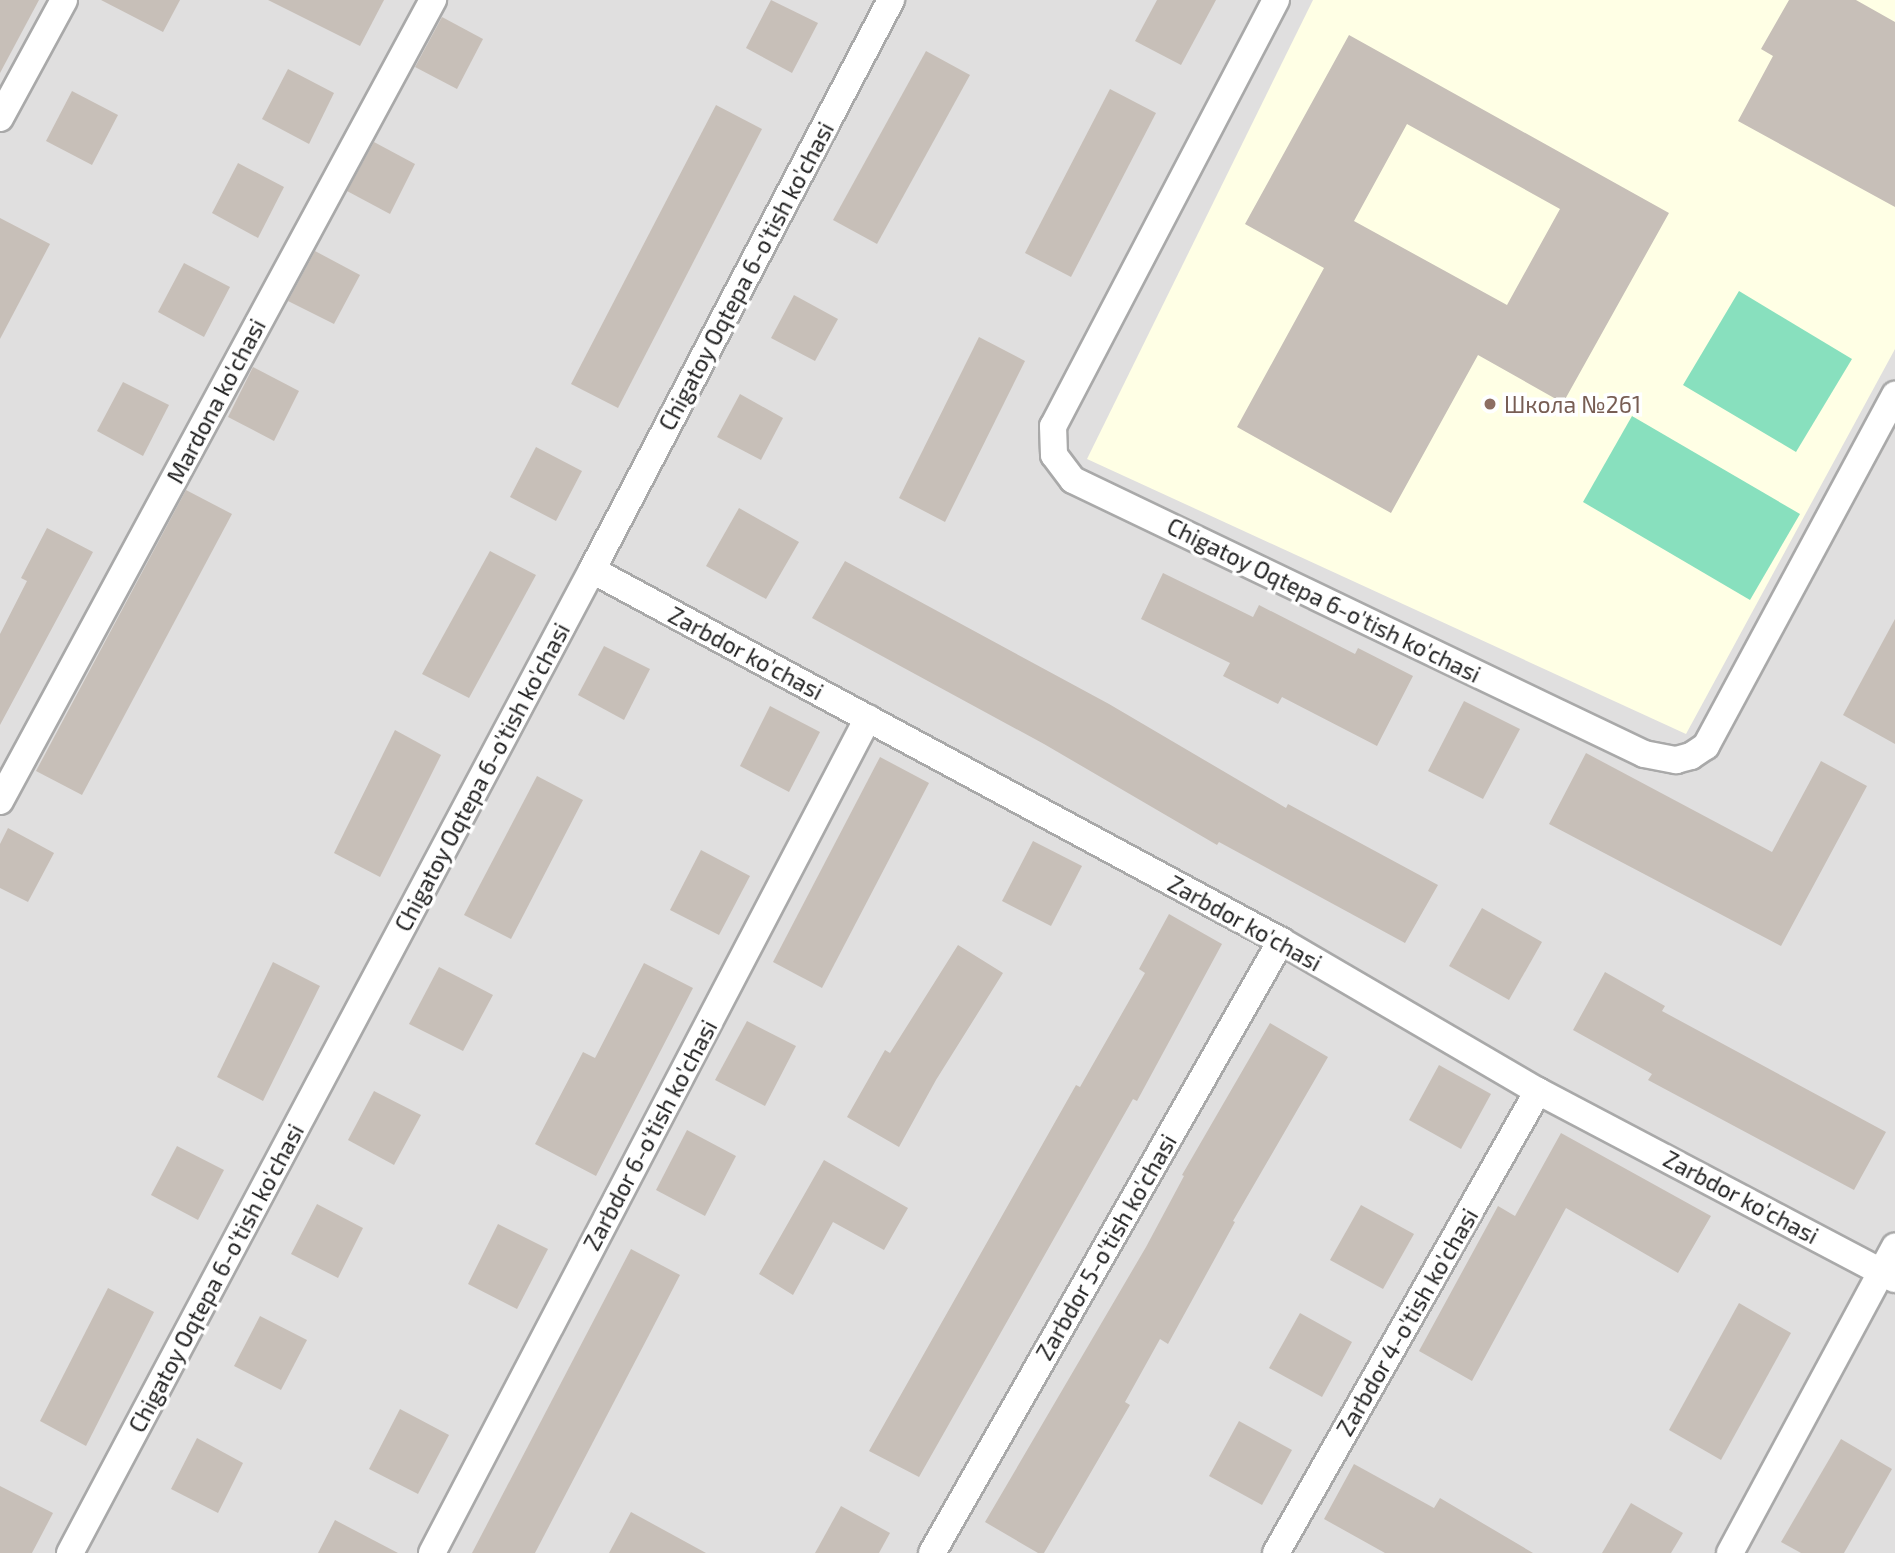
<!DOCTYPE html>
<meta charset="utf-8">
<style>
body{margin:0}
#map{position:relative;width:1895px;height:1553px;overflow:hidden;background:#f2efe9;font-family:"Exo 2",sans-serif}
div>[style]{position:absolute}
[style*='--x']{left:calc(var(--x)*1px);top:calc(var(--y)*1px);width:calc(var(--w)*1px);rotate:calc(var(--a)*1deg)}
.residential>*{inset:0;background:#e0dfdf}
.education>*{inset:0;background:#ffffe5}
.pitch>*{inset:0;background:#88e0be}
.building>*{inset:0;background:#c7bfb8}
.roads{filter:drop-shadow(2px 0 #a9a9a9) drop-shadow(-2px 0 #a9a9a9) drop-shadow(0 2px #a9a9a9) drop-shadow(0 -2px #a9a9a9)}
.minor>*{height:26px;margin:-13px;padding:0 13px;transform-origin:13px;border-radius:13px;background:#fff}
.dots>*{width:19px;height:19px;translate:-50% -50%;box-sizing:border-box;border:4px solid #fff;border-radius:50%}
span{translate:-50% -50%;white-space:nowrap;text-align:center;line-height:1.15;-webkit-text-stroke:7px #fff;paint-order:stroke}
.street-label{font-size:23px;color:#222}
.education-label{font-size:23px;color:#785e54}
.left{translate:0 -50%;text-align:left}
</style>
<div id="map">
<div class="residential">
<div style="clip-path:polygon(0 0,1895px 0,1895px 1553px,0 1553px)"></div>
</div>
<div class="education">
<div style="clip-path:polygon(1313px 0,1895px 0,1895px 349px,1686px 734px,1087px 459px)"></div>
</div>
<div class="pitch">
<div style="clip-path:polygon(1739px 291px,1852px 359px,1796px 452px,1683px 385px)"></div>
<div style="clip-path:polygon(1632px 416px,1800px 514px,1750px 600px,1583px 502px)"></div>
</div>
<div class="building">
<div style="clip-path:polygon(0 0,39px 0,0 73px)"></div>
<div style="clip-path:polygon(101px 0,180px 0,163px 32px)"></div>
<div style="clip-path:polygon(268px 0,384px 0,360px 46px)"></div>
<div style="clip-path:polygon(771px 0,818px 23px,792px 73px,746px 48px)"></div>
<div style="clip-path:polygon(1157px 0,1216px 0,1181px 65px,1135px 41px)"></div>
<div style="clip-path:polygon(1789px 0,1856px 0,1895px 22px,1895px 207px,1738px 121px,1773px 56px,1761px 49px)"></div>
<div style="clip-path:polygon(442px 17px,483px 39px,457px 89px,415px 67px)"></div>
<div style="clip-path:polygon(evenodd,1349px 35px,1669px 213px,1563px 403px,1478px 355px,1391px 513px,1237px 427px,1324px 268px,1245px 224px,1349px 35px,1407px 124px,1560px 209px,1507px 305px,1354px 221px,1407px 124px)"></div>
<div style="clip-path:polygon(926px 51px,970px 75px,877px 244px,833px 220px)"></div>
<div style="clip-path:polygon(288px 69px,334px 93px,309px 144px,262px 119px)"></div>
<div style="clip-path:polygon(1110px 89px,1156px 113px,1071px 277px,1025px 253px)"></div>
<div style="clip-path:polygon(72px 91px,118px 115px,92px 165px,46px 141px)"></div>
<div style="clip-path:polygon(716px 105px,762px 129px,618px 408px,571px 384px)"></div>
<div style="clip-path:polygon(374px 142px,415px 164px,390px 214px,347px 191px)"></div>
<div style="clip-path:polygon(238px 163px,284px 187px,258px 238px,212px 213px)"></div>
<div style="clip-path:polygon(0 218px,50px 244px,0 339px)"></div>
<div style="clip-path:polygon(315px 251px,360px 275px,334px 324px,288px 301px)"></div>
<div style="clip-path:polygon(184px 263px,230px 287px,204px 337px,158px 312px)"></div>
<div style="clip-path:polygon(794px 295px,838px 319px,815px 361px,771px 338px)"></div>
<div style="clip-path:polygon(979px 337px,1025px 361px,945px 522px,899px 498px)"></div>
<div style="clip-path:polygon(253px 367px,299px 391px,274px 441px,228px 417px)"></div>
<div style="clip-path:polygon(123px 382px,169px 405px,143px 456px,97px 431px)"></div>
<div style="clip-path:polygon(740px 394px,783px 418px,761px 460px,717px 437px)"></div>
<div style="clip-path:polygon(536px 447px,582px 471px,556px 521px,510px 497px)"></div>
<div style="clip-path:polygon(186px 490px,232px 514px,82px 795px,36px 771px)"></div>
<div style="clip-path:polygon(739px 508px,799px 542px,766px 599px,706px 566px)"></div>
<div style="clip-path:polygon(47px 528px,93px 552px,0 725px,0 634px,27px 581px,21px 578px)"></div>
<div style="clip-path:polygon(490px 551px,536px 575px,469px 698px,422px 674px)"></div>
<div style="clip-path:polygon(845px 561px,1109px 704px,1286px 808px,1288px 804px,1438px 885px,1405px 943px,1219px 842px,1217px 845px,1044px 744px,812px 618px)"></div>
<div style="clip-path:polygon(1163px 573px,1253px 617px,1259px 605px,1355px 654px,1358px 648px,1413px 676px,1377px 746px,1282px 697px,1278px 704px,1223px 676px,1230px 663px,1141px 619px)"></div>
<div style="clip-path:polygon(1895px 619px,1895px 744px,1843px 715px)"></div>
<div style="clip-path:polygon(604px 646px,650px 669px,624px 720px,578px 695px)"></div>
<div style="clip-path:polygon(1464px 701px,1520px 729px,1483px 799px,1428px 771px)"></div>
<div style="clip-path:polygon(770px 706px,820px 732px,789px 792px,740px 766px)"></div>
<div style="clip-path:polygon(395px 730px,441px 755px,380px 877px,334px 853px)"></div>
<div style="clip-path:polygon(1586px 753px,1772px 852px,1821px 761px,1867px 786px,1781px 946px,1549px 824px)"></div>
<div style="clip-path:polygon(880px 757px,929px 783px,822px 988px,773px 962px)"></div>
<div style="clip-path:polygon(537px 776px,583px 800px,511px 939px,464px 915px)"></div>
<div style="clip-path:polygon(8px 828px,54px 853px,28px 902px,0 888px,0 844px)"></div>
<div style="clip-path:polygon(1033px 841px,1082px 866px,1051px 926px,1002px 901px)"></div>
<div style="clip-path:polygon(701px 850px,750px 876px,719px 935px,670px 910px)"></div>
<div style="clip-path:polygon(1482px 908px,1542px 942px,1509px 1000px,1449px 966px)"></div>
<div style="clip-path:polygon(1169px 914px,1222px 944px,1137px 1101px,1133px 1099px,919px 1477px,869px 1451px,1076px 1085px,1080px 1087px,1145px 973px,1139px 969px)"></div>
<div style="clip-path:polygon(958px 945px,1003px 973px,936px 1080px,899px 1147px,847px 1117px,885px 1050px,890px 1053px)"></div>
<div style="clip-path:polygon(273px 962px,320px 986px,263px 1101px,217px 1077px)"></div>
<div style="clip-path:polygon(644px 963px,693px 988px,596px 1176px,535px 1144px,583px 1052px,595px 1058px)"></div>
<div style="clip-path:polygon(439px 967px,493px 995px,463px 1051px,409px 1024px)"></div>
<div style="clip-path:polygon(1605px 972px,1665px 1006px,1662px 1011px,1886px 1132px,1854px 1190px,1648px 1080px,1652px 1074px,1573px 1030px)"></div>
<div style="clip-path:polygon(747px 1021px,796px 1046px,765px 1106px,715px 1080px)"></div>
<div style="clip-path:polygon(1270px 1023px,1328px 1057px,1233px 1221px,1235px 1222px,1168px 1344px,1160px 1339px,1125px 1402px,1130px 1405px,1044px 1553px,1038px 1553px,985px 1522px,1146px 1247px,1184px 1176px,1182px 1175px)"></div>
<div style="clip-path:polygon(1439px 1065px,1491px 1094px,1461px 1149px,1409px 1120px)"></div>
<div style="clip-path:polygon(374px 1091px,421px 1115px,394px 1165px,348px 1140px)"></div>
<div style="clip-path:polygon(687px 1130px,736px 1156px,705px 1216px,656px 1190px)"></div>
<div style="clip-path:polygon(1561px 1133px,1711px 1216px,1678px 1273px,1566px 1208px,1472px 1381px,1419px 1351px,1498px 1206px,1515px 1216px)"></div>
<div style="clip-path:polygon(177px 1146px,224px 1170px,198px 1220px,151px 1195px)"></div>
<div style="clip-path:polygon(824px 1160px,908px 1208px,884px 1250px,833px 1222px,793px 1295px,759px 1274px)"></div>
<div style="clip-path:polygon(317px 1204px,363px 1228px,338px 1278px,291px 1254px)"></div>
<div style="clip-path:polygon(1361px 1205px,1414px 1234px,1383px 1289px,1330px 1260px)"></div>
<div style="clip-path:polygon(498px 1224px,548px 1249px,517px 1309px,468px 1284px)"></div>
<div style="clip-path:polygon(631px 1249px,680px 1275px,649px 1335px,535px 1553px,472px 1553px)"></div>
<div style="clip-path:polygon(108px 1288px,154px 1312px,86px 1446px,40px 1421px)"></div>
<div style="clip-path:polygon(1739px 1303px,1791px 1333px,1721px 1460px,1669px 1430px)"></div>
<div style="clip-path:polygon(1300px 1313px,1352px 1342px,1322px 1397px,1269px 1368px)"></div>
<div style="clip-path:polygon(260px 1316px,307px 1340px,281px 1390px,234px 1366px)"></div>
<div style="clip-path:polygon(400px 1409px,449px 1435px,418px 1494px,369px 1469px)"></div>
<div style="clip-path:polygon(1239px 1421px,1292px 1450px,1262px 1505px,1209px 1476px)"></div>
<div style="clip-path:polygon(197px 1438px,243px 1463px,218px 1513px,171px 1489px)"></div>
<div style="clip-path:polygon(1841px 1439px,1892px 1469px,1844px 1553px,1801px 1553px,1781px 1542px)"></div>
<div style="clip-path:polygon(1354px 1464px,1434px 1508px,1440px 1498px,1533px 1553px,1385px 1553px,1324px 1519px)"></div>
<div style="clip-path:polygon(0 1486px,53px 1513px,32px 1553px,0 1553px)"></div>
<div style="clip-path:polygon(1631px 1503px,1683px 1533px,1671px 1553px,1602px 1553px)"></div>
<div style="clip-path:polygon(841px 1506px,890px 1533px,879px 1553px,815px 1553px)"></div>
<div style="clip-path:polygon(631px 1512px,706px 1553px,609px 1553px)"></div>
<div style="clip-path:polygon(335px 1520px,398px 1553px,318px 1553px)"></div>
</div>
<div class="roads">
<div class="minor">
<div style="--x:1276;--y:0;--w:481;--a:117.6"></div>
<div style="--x:1053;--y:426;--w:29;--a:88"></div>
<div style="--x:1054;--y:455;--w:31;--a:53"></div>
<div style="--x:1073;--y:480;--w:633;--a:25.63"></div>
<div style="--x:1644;--y:754;--w:33;--a:11"></div>
<div style="--x:1676;--y:760;--w:16;--a:-15"></div>
<div style="--x:1691;--y:756;--w:18;--a:-34"></div>
<div style="--x:1706;--y:746;--w:399;--a:-61.7"></div>
<div style="--x:0;--y:118;--w:134;--a:-61.5"></div>
<div style="--x:592;--y:570;--w:783;--a:28.3"></div>
<div style="--x:1281;--y:941;--w:298;--a:30.3"></div>
<div style="--x:1538;--y:1091;--w:403;--a:27.8"></div>
<div style="--x:0;--y:801;--w:911;--a:-61.61"></div>
<div style="--x:70;--y:1553;--w:1113;--a:-62.03"></div>
<div style="--x:592;--y:570;--w:644;--a:-62.32"></div>
<div style="--x:432;--y:1553;--w:942;--a:-62.43"></div>
<div style="--x:932;--y:1553;--w:705;--a:-60.31"></div>
<div style="--x:1276;--y:1553;--w:531;--a:-60.44"></div>
<div style="--x:1730;--y:1553;--w:348;--a:-61.7"></div>
</div>
</div>
<div class="dots">
<div style="left:1490px;top:404px;background:#8d6e63"></div>
</div>
<div class="street-label">
<span style="left:746px;top:276px;rotate:-62deg">Chigatoy Oqtepa 6-o'tish ko'chasi</span>
<span style="left:216px;top:401px;rotate:-62deg">Mardona ko'chasi</span>
<span style="left:1324px;top:600px;rotate:26deg">Chigatoy Oqtepa 6-o'tish ko'chasi</span>
<span style="left:746px;top:653px;rotate:28deg">Zarbdor ko'chasi</span>
<span style="left:482px;top:777px;rotate:-62deg">Chigatoy Oqtepa 6-o'tish ko'chasi</span>
<span style="left:1245px;top:923px;rotate:29deg">Zarbdor ko'chasi</span>
<span style="left:650px;top:1135px;rotate:-62deg">Zarbdor 6-o'tish ko'chasi</span>
<span style="left:1741px;top:1197px;rotate:28deg">Zarbdor ko'chasi</span>
<span style="left:1106px;top:1247px;rotate:-60deg">Zarbdor 5-o'tish ko'chasi</span>
<span style="left:216px;top:1278px;rotate:-62deg">Chigatoy Oqtepa 6-o'tish ko'chasi</span>
<span style="left:1407px;top:1322px;rotate:-60deg">Zarbdor 4-o'tish ko'chasi</span>
</div>
<div class="education-label">
<span class="left" style="left:1504px;top:404px">Школа №261</span>
</div>
</div>
